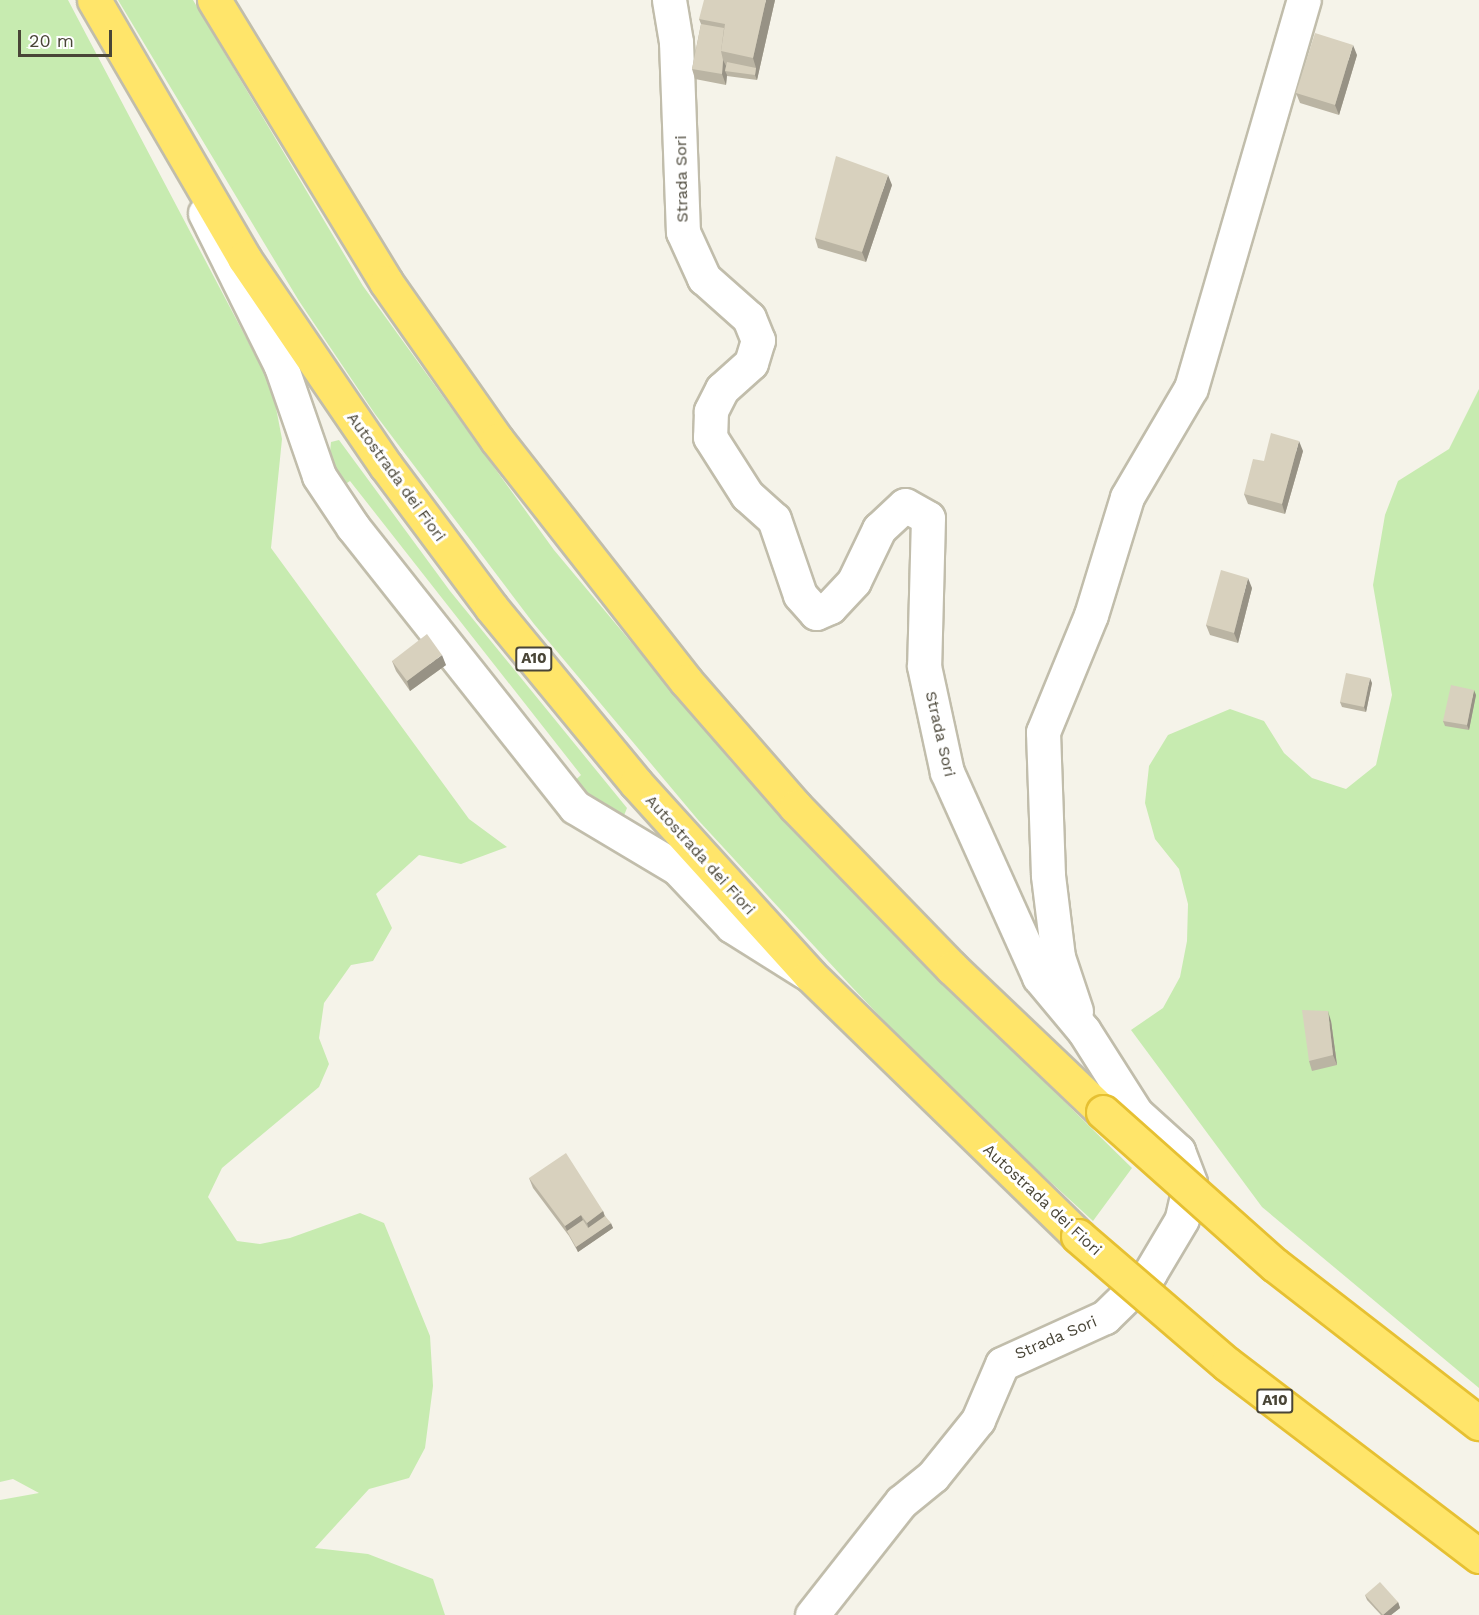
<!DOCTYPE html>
<style>
body{margin:0}
#map{position:relative;width:1479px;height:1615px;overflow:hidden;background:#f5f3e9;font-family:"Work Sans",sans-serif}
div>[style]{position:absolute}
[style*='--x']{left:calc(var(--x)*1px);top:calc(var(--y)*1px);width:calc(var(--w)*1px);rotate:calc(var(--a)*1deg)}
.green>*{inset:0;background:#c7ebb0}
.roads{filter:drop-shadow(2px 0 #c1bdab) drop-shadow(-2px 0 #c1bdab) drop-shadow(0 2px #c1bdab) drop-shadow(0 -2px #c1bdab)}
.minor>*{height:33px;margin:-16.5px;padding:0 16.5px;transform-origin:16.5px;border-radius:16.5px;background:#fff}
.highway>*{height:33px;margin:-16.5px;padding:0 16.5px;transform-origin:16.5px;border-radius:16.5px;background:#ffe56a}
.bridges{filter:drop-shadow(2px 0 #e6c032) drop-shadow(-2px 0 #e6c032) drop-shadow(0 2px #e6c032) drop-shadow(0 -2px #e6c032)}
.highway-bridge>*{height:33px;margin:-16.5px;padding:0 16.5px;transform-origin:16.5px;border-radius:16.5px;background:#ffe56a}
.wall>*{inset:0;background:#bab4a3}
.shaded-wall>*{inset:0;background:#979285}
.building>*{inset:0;background:#d8d1be}
span{translate:-50% -50%;white-space:nowrap;text-align:center;line-height:1.15;-webkit-text-stroke:6px #fff;paint-order:stroke}
.shield-label span{padding:2px 4px;background:#fff;border:2px solid;border-radius:4px;-webkit-text-stroke-width:0}
.shield-label{font-size:15px;color:#494537;font-weight:700}
.street-label{font-size:16px;color:#494537}
.scale{position:absolute;left:18px;top:30px;width:94px;height:27px;box-sizing:border-box;border:3px solid #494537;border-top:0;padding-left:8px;font-size:18px;line-height:21px;white-space:nowrap;color:#494537;-webkit-text-stroke:4px #fff;paint-order:stroke}
</style>
<div id="map">
<div class="green">
<div style="clip-path:polygon(0 0,68px 0,272px 387px,282px 439px,271px 548px,469px 819px,507px 847px,461px 864px,419px 855px,376px 894px,392px 928px,373px 961px,351px 965px,324px 1003px,319px 1038px,329px 1064px,319px 1087px,222px 1168px,208px 1197px,237px 1241px,260px 1244px,290px 1238px,360px 1213px,384px 1223px,430px 1336px,433px 1386px,425px 1448px,409px 1478px,369px 1489px,315px 1548px,368px 1554px,433px 1579px,445px 1615px,0 1615px,0 1500px,39px 1493px,13px 1479px,0 1482px)"></div>
<div style="clip-path:polygon(118px 0,193px 0,363px 286px,554px 550px,733px 764px,921px 961px,1132px 1168px,1093px 1221px,947px 1087px,851px 986px,699px 821px,534px 624px,375px 414px,299px 301px)"></div>
<div style="clip-path:polygon(1479px 389px,1479px 1388px,1262px 1207px,1131px 1030px,1163px 1008px,1180px 977px,1187px 941px,1188px 904px,1179px 869px,1155px 839px,1145px 803px,1149px 766px,1168px 735px,1230px 709px,1264px 721px,1284px 753px,1312px 778px,1346px 789px,1376px 765px,1392px 695px,1373px 585px,1385px 515px,1398px 481px,1449px 449px)"></div>
<div style="clip-path:polygon(339px 440px,450px 591px,627px 808px,623px 818px,596px 807px,572px 783px,581px 775px,350px 481px,341px 487px,330px 452px,331px 442px)"></div>
</div>
<div class="roads">
<div class="minor">
<div style="--x:669;--y:0;--w:43;--a:80.5"></div>
<div style="--x:676;--y:42;--w:190;--a:87.9"></div>
<div style="--x:683;--y:232;--w:51;--a:65.5"></div>
<div style="--x:704;--y:278;--w:60;--a:41.6"></div>
<div style="--x:749;--y:318;--w:24;--a:68"></div>
<div style="--x:758;--y:340;--w:24;--a:107"></div>
<div style="--x:751;--y:363;--w:39;--a:138"></div>
<div style="--x:722;--y:389;--w:25;--a:117"></div>
<div style="--x:711;--y:411;--w:26;--a:92"></div>
<div style="--x:710;--y:437;--w:69;--a:57.5"></div>
<div style="--x:747;--y:495;--w:36;--a:42"></div>
<div style="--x:774;--y:519;--w:80;--a:71.1"></div>
<div style="--x:800;--y:595;--w:24;--a:48"></div>
<div style="--x:816;--y:613;--w:15;--a:-23"></div>
<div style="--x:830;--y:607;--w:35;--a:-47"></div>
<div style="--x:854;--y:581;--w:58;--a:-64.3"></div>
<div style="--x:879;--y:529;--w:35;--a:-43"></div>
<div style="--x:905;--y:505;--w:26;--a:29"></div>
<div style="--x:928;--y:518;--w:148;--a:91.5"></div>
<div style="--x:924;--y:666;--w:108;--a:77.8"></div>
<div style="--x:947;--y:772;--w:225;--a:65.8"></div>
<div style="--x:1039;--y:977;--w:70;--a:50.2"></div>
<div style="--x:1084;--y:1031;--w:97;--a:57.6"></div>
<div style="--x:1136;--y:1113;--w:57;--a:42.1"></div>
<div style="--x:1178;--y:1151;--w:34;--a:69"></div>
<div style="--x:1190;--y:1183;--w:37;--a:103"></div>
<div style="--x:1182;--y:1219;--w:63;--a:120.7"></div>
<div style="--x:1150;--y:1273;--w:63;--a:135.6"></div>
<div style="--x:1105;--y:1317;--w:113;--a:155.5"></div>
<div style="--x:1002;--y:1364;--w:61;--a:113.2"></div>
<div style="--x:978;--y:1420;--w:72;--a:128.8"></div>
<div style="--x:933;--y:1476;--w:41;--a:140.9"></div>
<div style="--x:901;--y:1502;--w:144;--a:128.2"></div>
<div style="--x:205;--y:213;--w:171;--a:63.6"></div>
<div style="--x:281;--y:366;--w:116;--a:70.9"></div>
<div style="--x:319;--y:476;--w:61;--a:56.3"></div>
<div style="--x:353;--y:527;--w:357;--a:51.6"></div>
<div style="--x:575;--y:807;--w:119;--a:30.9"></div>
<div style="--x:677;--y:868;--w:80;--a:46.5"></div>
<div style="--x:732;--y:926;--w:86;--a:32.2"></div>
<div style="--x:1076;--y:1011;--w:57;--a:-108.4"></div>
<div style="--x:1058;--y:957;--w:83;--a:-97"></div>
<div style="--x:1048;--y:875;--w:143;--a:-92"></div>
<div style="--x:1043;--y:732;--w:126;--a:-67.7"></div>
<div style="--x:1091;--y:615;--w:123;--a:-73"></div>
<div style="--x:1127;--y:497;--w:126;--a:-59.6"></div>
<div style="--x:1191;--y:388;--w:404;--a:-73.8"></div>
</div>
<div class="highway">
<div style="--x:94;--y:0;--w:298;--a:59.8"></div>
<div style="--x:244;--y:258;--w:252;--a:55.7"></div>
<div style="--x:386;--y:466;--w:176;--a:53.3"></div>
<div style="--x:491;--y:607;--w:228;--a:50.5"></div>
<div style="--x:636;--y:783;--w:259;--a:47.8"></div>
<div style="--x:810;--y:975;--w:374;--a:44.2"></div>
<div style="--x:214;--y:0;--w:330;--a:58.6"></div>
<div style="--x:386;--y:282;--w:193;--a:54.9"></div>
<div style="--x:497;--y:440;--w:306;--a:51.9"></div>
<div style="--x:686;--y:681;--w:167;--a:48.9"></div>
<div style="--x:796;--y:807;--w:224;--a:45.9"></div>
<div style="--x:952;--y:968;--w:209;--a:43.6"></div>
</div>
</div>
<div class="bridges">
<div class="highway-bridge">
<div style="--x:1103;--y:1112;--w:230;--a:41.7"></div>
<div style="--x:1275;--y:1265;--w:258;--a:37.8"></div>
<div style="--x:1078;--y:1236;--w:196;--a:40.7"></div>
<div style="--x:1227;--y:1364;--w:317;--a:37.3"></div>
</div>
</div>
<div class="wall">
<div style="clip-path:polygon(775px 0,757px 80px,727px 76px,727px 75px,726px 85px,695px 79px,692px 69px,701px 24px,699px 19px)"></div>
<div style="clip-path:polygon(1357px 55px,1339px 115px,1300px 103px,1296px 93px)"></div>
<div style="clip-path:polygon(892px 185px,866px 262px,818px 248px,815px 238px)"></div>
<div style="clip-path:polygon(1303px 451px,1285px 514px,1248px 504px,1244px 494px,1264px 461px)"></div>
<div style="clip-path:polygon(1252px 588px,1238px 643px,1210px 635px,1206px 625px)"></div>
<div style="clip-path:polygon(392px 661px,446px 665px,410px 691px,396px 671px)"></div>
<div style="clip-path:polygon(1372px 683px,1366px 712px,1342px 707px,1340px 702px)"></div>
<div style="clip-path:polygon(1476px 695px,1469px 730px,1445px 726px,1443px 721px)"></div>
<div style="clip-path:polygon(1331px 1021px,1337px 1065px,1312px 1071px,1309px 1061px)"></div>
<div style="clip-path:polygon(529px 1178px,603px 1211px,605px 1216px,613px 1228px,578px 1252px,569px 1236px,533px 1188px)"></div>
<div style="clip-path:polygon(1365px 1595px,1398px 1602px,1400px 1608px,1391px 1615px,1381px 1615px,1367px 1600px)"></div>
</div>
<div class="shaded-wall">
<div style="clip-path:polygon(766px 0,775px 0,757px 80px,755px 75px,756px 68px,753px 58px)"></div>
<div style="clip-path:polygon(1353px 45px,1357px 55px,1339px 115px,1335px 105px)"></div>
<div style="clip-path:polygon(723px 60px,726px 66px,725px 71px,727px 75px,726px 85px,722px 74px)"></div>
<div style="clip-path:polygon(888px 175px,892px 185px,866px 262px,862px 252px)"></div>
<div style="clip-path:polygon(1299px 441px,1303px 451px,1285px 514px,1282px 504px)"></div>
<div style="clip-path:polygon(1248px 578px,1252px 588px,1238px 643px,1234px 633px)"></div>
<div style="clip-path:polygon(442px 655px,446px 665px,410px 691px,407px 681px)"></div>
<div style="clip-path:polygon(1370px 678px,1372px 683px,1366px 712px,1364px 707px)"></div>
<div style="clip-path:polygon(1474px 690px,1476px 695px,1469px 730px,1467px 725px)"></div>
<div style="clip-path:polygon(1328px 1011px,1331px 1021px,1337px 1065px,1333px 1055px)"></div>
<div style="clip-path:polygon(603px 1211px,606px 1221px,590px 1233px,587px 1223px)"></div>
<div style="clip-path:polygon(581px 1215px,585px 1226px,567px 1231px,565px 1226px)"></div>
<div style="clip-path:polygon(611px 1223px,613px 1228px,578px 1252px,576px 1247px)"></div>
<div style="clip-path:polygon(1398px 1602px,1400px 1608px,1391px 1615px,1383px 1615px)"></div>
</div>
<div class="building">
<div style="clip-path:polygon(704px 0,766px 0,753px 58px,721px 51px,725px 24px,699px 19px)"></div>
<div style="clip-path:polygon(701px 24px,724px 28px,721px 51px,723px 60px,722px 74px,692px 69px)"></div>
<div style="clip-path:polygon(1315px 33px,1353px 45px,1335px 105px,1296px 93px)"></div>
<div style="clip-path:polygon(727px 62px,756px 68px,755px 75px,725px 71px)"></div>
<div style="clip-path:polygon(836px 156px,888px 175px,862px 252px,815px 238px)"></div>
<div style="clip-path:polygon(1271px 433px,1299px 441px,1282px 504px,1244px 494px,1253px 459px,1264px 461px)"></div>
<div style="clip-path:polygon(1221px 570px,1248px 578px,1234px 633px,1206px 625px)"></div>
<div style="clip-path:polygon(427px 634px,442px 655px,407px 681px,392px 661px)"></div>
<div style="clip-path:polygon(1346px 673px,1370px 678px,1364px 707px,1340px 702px)"></div>
<div style="clip-path:polygon(1451px 685px,1474px 690px,1467px 725px,1443px 721px)"></div>
<div style="clip-path:polygon(1302px 1010px,1328px 1011px,1333px 1055px,1309px 1061px)"></div>
<div style="clip-path:polygon(566px 1153px,603px 1211px,587px 1223px,581px 1215px,565px 1226px,529px 1178px)"></div>
<div style="clip-path:polygon(605px 1216px,611px 1223px,576px 1247px,567px 1231px,583px 1220px,588px 1228px)"></div>
<div style="clip-path:polygon(1380px 1582px,1398px 1602px,1383px 1615px,1365px 1595px)"></div>
</div>
<div class="shield-label">
<span style="left:534px;top:659px">A10</span>
<span style="left:1275px;top:1401px">A10</span>
</div>
<div class="street-label">
<span style="left:682px;top:179px;rotate:-91deg">Strada Sori</span>
<span style="left:396px;top:477px;rotate:54deg">Autostrada dei Fiori</span>
<span style="left:940px;top:734px;rotate:77deg">Strada Sori</span>
<span style="left:700px;top:855px;rotate:48deg">Autostrada dei Fiori</span>
<span style="left:1042px;top:1200px;rotate:43deg">Autostrada dei Fiori</span>
<span style="left:1056px;top:1338px;rotate:-23deg">Strada Sori</span>
</div>
<div class="scale">20 m</div>
</div>
